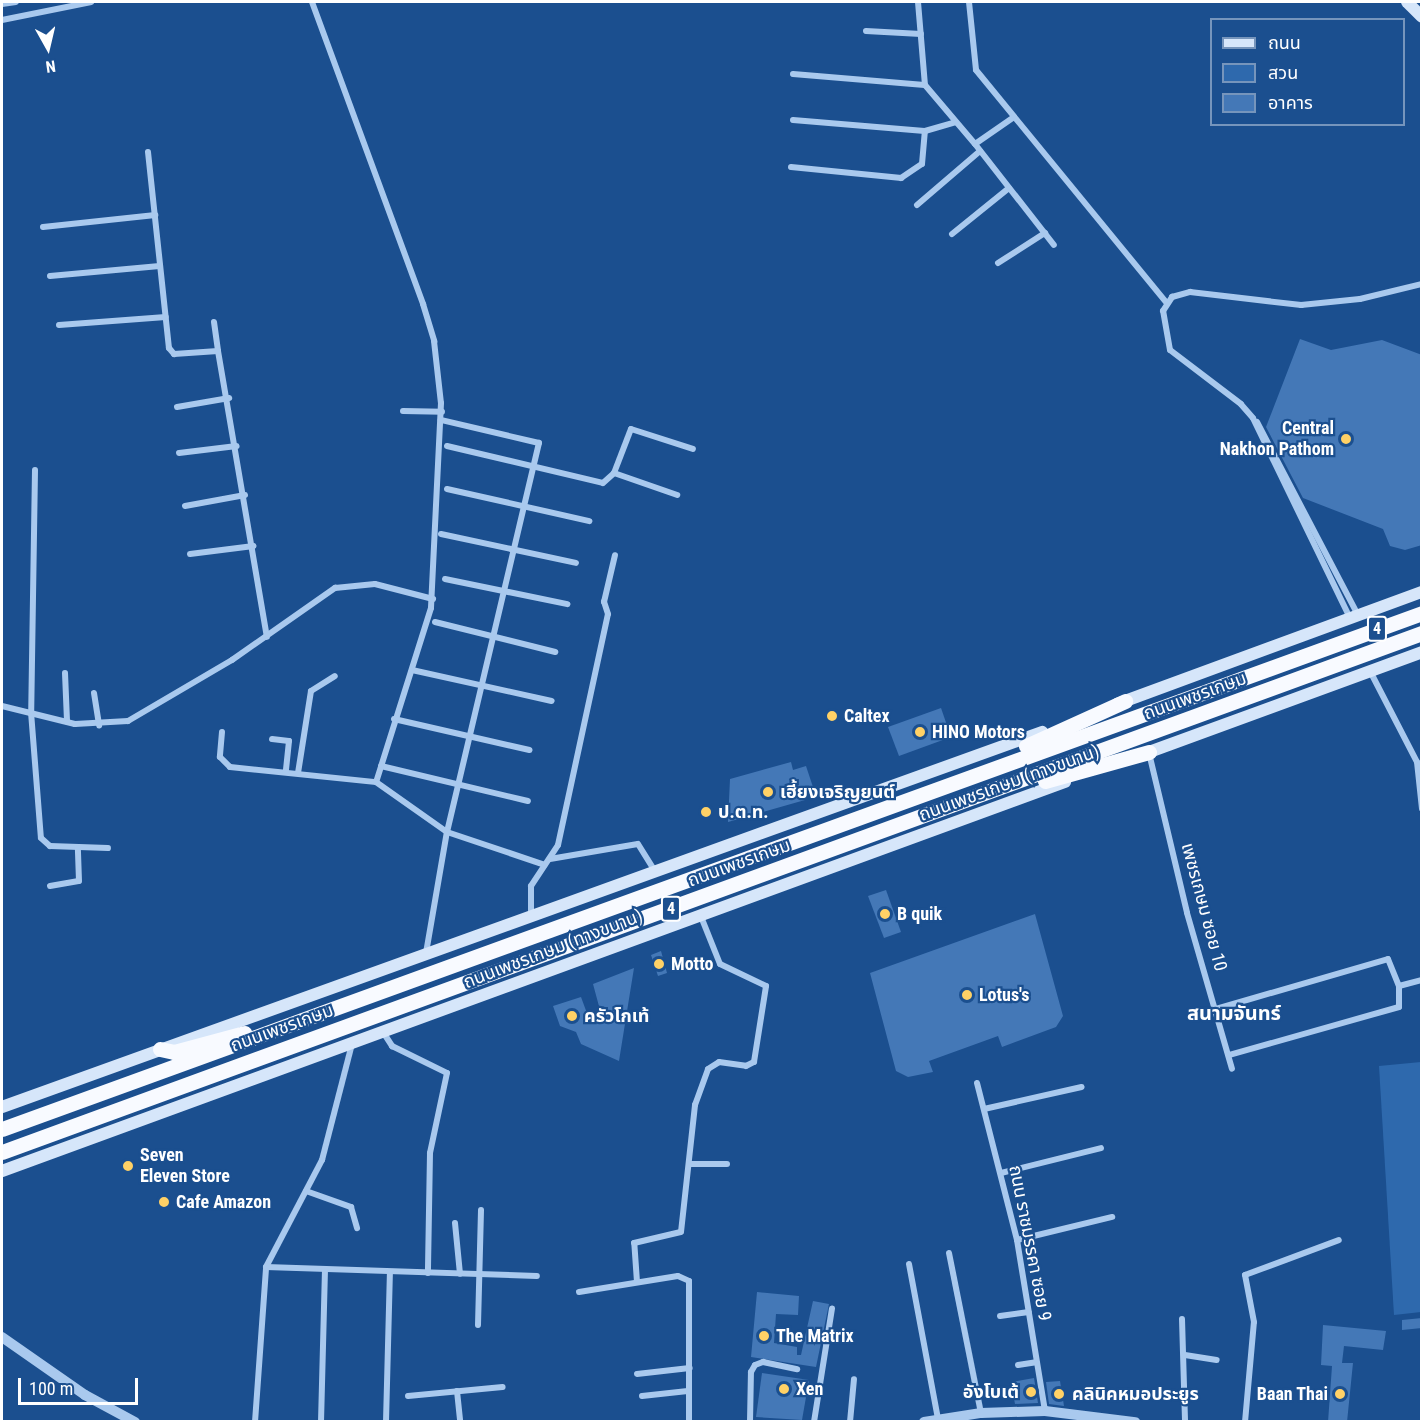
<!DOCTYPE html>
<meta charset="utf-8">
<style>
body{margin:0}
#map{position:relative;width:1423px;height:1423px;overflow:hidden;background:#1b4f8f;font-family:"Roboto Condensed","Noto Sans Thai",sans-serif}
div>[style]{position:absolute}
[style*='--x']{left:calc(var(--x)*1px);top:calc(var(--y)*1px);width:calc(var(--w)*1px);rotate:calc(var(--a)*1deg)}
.green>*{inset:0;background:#2e69ad}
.building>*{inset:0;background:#4478b7}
.minor>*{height:6px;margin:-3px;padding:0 3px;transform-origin:3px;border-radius:3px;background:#a9c9ee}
.tertiary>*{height:10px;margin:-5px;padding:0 5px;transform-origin:5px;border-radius:5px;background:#a9c9ee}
.secondary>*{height:12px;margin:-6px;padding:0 6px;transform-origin:6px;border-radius:6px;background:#d6e6fa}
.trunk>*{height:15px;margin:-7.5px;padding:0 7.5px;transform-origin:7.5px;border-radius:7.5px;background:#f8faff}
.dots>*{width:16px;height:16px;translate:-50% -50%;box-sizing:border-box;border:3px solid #1b4f8f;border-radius:50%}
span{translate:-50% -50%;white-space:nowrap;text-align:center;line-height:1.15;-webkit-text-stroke:4.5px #1b4f8f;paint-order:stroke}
.shield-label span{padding:2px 4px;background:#1b4f8f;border:2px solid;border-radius:4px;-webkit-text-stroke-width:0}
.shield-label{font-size:16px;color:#fff;font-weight:700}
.poi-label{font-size:18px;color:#fff;font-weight:700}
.right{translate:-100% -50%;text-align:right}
.left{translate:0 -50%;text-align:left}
.street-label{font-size:18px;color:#fff}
.neighbourhood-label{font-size:20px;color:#fff;font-weight:700}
.frame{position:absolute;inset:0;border:3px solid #fff;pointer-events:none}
.legend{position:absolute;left:1210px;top:18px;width:195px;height:108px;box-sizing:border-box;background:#1b4f8f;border:2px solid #7695bc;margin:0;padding:8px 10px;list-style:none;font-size:18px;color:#fff}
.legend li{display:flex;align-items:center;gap:12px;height:30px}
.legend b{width:30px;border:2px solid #7695bc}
.north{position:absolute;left:18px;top:18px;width:60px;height:60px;-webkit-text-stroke:4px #1b4f8f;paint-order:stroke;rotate:172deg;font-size:16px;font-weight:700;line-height:24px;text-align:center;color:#fff}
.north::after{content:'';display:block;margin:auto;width:21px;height:27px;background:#fff;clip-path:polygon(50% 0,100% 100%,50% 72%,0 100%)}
.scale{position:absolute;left:18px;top:1378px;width:120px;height:27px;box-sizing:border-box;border:3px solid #fff;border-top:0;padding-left:8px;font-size:18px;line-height:21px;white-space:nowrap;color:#fff;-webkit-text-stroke:4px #1b4f8f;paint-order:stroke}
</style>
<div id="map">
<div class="green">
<div style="clip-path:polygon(1421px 1062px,1421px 1312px,1394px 1315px,1379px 1066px)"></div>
</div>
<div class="building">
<div style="clip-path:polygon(1300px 339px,1331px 350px,1382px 340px,1422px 355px,1422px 545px,1405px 550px,1390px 546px,1383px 529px,1303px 498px,1266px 427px)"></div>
<div style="clip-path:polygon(941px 708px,951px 737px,899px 756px,888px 727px)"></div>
<div style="clip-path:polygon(791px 762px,793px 770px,806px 766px,814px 790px,802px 793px,805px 800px,728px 822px,730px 779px)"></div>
<div style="clip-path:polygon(886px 890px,901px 932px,884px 938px,868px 896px)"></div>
<div style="clip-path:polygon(1035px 914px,1063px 1016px,1056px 1027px,1002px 1047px,998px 1036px,929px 1061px,933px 1072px,908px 1077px,896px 1071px,870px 973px)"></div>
<div style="clip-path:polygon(661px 951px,667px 973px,658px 976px,651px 955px)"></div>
<div style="clip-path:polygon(634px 968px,619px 1061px,581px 1044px,576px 1032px,560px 1026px,553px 1006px,581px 997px,588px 1016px,600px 1010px,593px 984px)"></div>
<div style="clip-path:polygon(757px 1292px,799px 1296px,798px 1315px,776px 1314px,774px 1343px,797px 1347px,797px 1355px,801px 1355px,813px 1301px,829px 1304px,816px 1367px,751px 1357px)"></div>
<div style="clip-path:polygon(1422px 1318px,1422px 1328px,1402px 1330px,1402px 1320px)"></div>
<div style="clip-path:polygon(1323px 1325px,1386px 1331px,1383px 1350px,1344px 1346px,1342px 1363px,1353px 1363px,1347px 1422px,1328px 1422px,1332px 1366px,1321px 1365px)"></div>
<div style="clip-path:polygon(762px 1373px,809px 1380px,802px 1420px,756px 1417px)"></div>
<div style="clip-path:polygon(1034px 1378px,1038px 1403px,1015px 1404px,1011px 1382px)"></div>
<div style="clip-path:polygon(1060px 1381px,1064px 1406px,1049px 1404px,1046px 1382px)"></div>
</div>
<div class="minor">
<div style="--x:312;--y:2;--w:322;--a:69.8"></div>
<div style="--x:423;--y:304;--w:39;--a:73"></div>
<div style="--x:434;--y:341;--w:62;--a:83.6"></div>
<div style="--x:441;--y:403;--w:205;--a:92.8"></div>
<div style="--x:431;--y:608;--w:182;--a:107.5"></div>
<div style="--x:376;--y:782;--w:87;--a:35.2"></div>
<div style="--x:447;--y:832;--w:103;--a:18.6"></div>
<div style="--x:918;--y:2;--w:83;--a:85.2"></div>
<div style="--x:925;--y:85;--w:77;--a:49.7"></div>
<div style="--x:969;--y:2;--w:68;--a:84.1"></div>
<div style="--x:976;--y:70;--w:301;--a:50.7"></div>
<div style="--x:2;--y:4;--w:14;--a:-8"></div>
<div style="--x:2;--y:20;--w:91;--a:-11.4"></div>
<div style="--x:866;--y:31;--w:55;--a:3.1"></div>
<div style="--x:793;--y:74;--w:132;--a:4.8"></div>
<div style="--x:1014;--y:117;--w:47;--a:145.3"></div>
<div style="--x:975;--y:144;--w:128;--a:52"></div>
<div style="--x:793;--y:120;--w:132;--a:4.8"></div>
<div style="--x:148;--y:152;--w:197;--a:83.9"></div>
<div style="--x:169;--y:348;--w:8;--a:50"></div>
<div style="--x:174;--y:354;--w:44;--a:-3.9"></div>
<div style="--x:218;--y:351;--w:290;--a:80.3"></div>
<div style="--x:791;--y:167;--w:111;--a:5.7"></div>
<div style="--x:901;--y:178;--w:25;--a:-34"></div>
<div style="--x:922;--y:164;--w:33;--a:-85"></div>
<div style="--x:925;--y:131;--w:32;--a:-16"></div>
<div style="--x:917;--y:205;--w:83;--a:-40.6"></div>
<div style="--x:43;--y:227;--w:113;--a:-6.1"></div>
<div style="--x:952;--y:234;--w:73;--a:-38.9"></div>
<div style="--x:998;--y:263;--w:56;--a:-32.6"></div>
<div style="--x:50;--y:276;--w:110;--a:-5.2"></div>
<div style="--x:214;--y:322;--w:29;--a:82"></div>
<div style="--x:59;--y:325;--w:107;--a:-4.3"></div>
<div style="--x:177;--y:407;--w:53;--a:-9.8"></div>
<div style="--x:403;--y:411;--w:39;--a:1"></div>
<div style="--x:1257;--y:422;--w:218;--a:62.4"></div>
<div style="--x:447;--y:446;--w:160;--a:13.3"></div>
<div style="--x:603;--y:483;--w:15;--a:-42"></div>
<div style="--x:614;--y:473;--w:47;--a:-68.9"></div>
<div style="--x:631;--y:429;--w:65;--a:17.9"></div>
<div style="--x:179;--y:453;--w:58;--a:-6.9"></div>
<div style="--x:35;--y:470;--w:242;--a:90.9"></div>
<div style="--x:31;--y:712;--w:126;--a:85.5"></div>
<div style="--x:41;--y:838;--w:12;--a:42"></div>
<div style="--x:50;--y:846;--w:58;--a:2"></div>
<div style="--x:614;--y:473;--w:67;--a:19.2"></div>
<div style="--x:447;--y:489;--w:146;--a:12.7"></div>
<div style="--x:185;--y:506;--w:61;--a:-10.4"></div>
<div style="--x:441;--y:534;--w:138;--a:12.1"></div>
<div style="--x:190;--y:554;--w:64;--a:-7.2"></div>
<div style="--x:445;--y:579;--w:125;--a:11.6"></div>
<div style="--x:1350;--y:618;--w:222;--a:-115.9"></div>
<div style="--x:1253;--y:418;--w:18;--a:-131"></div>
<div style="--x:1241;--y:404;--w:89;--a:-142.7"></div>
<div style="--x:1170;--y:350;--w:40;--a:-100"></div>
<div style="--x:1163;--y:311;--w:17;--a:-57"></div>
<div style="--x:1172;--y:297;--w:19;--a:-16"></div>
<div style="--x:1190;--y:292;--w:112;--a:6.7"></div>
<div style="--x:1301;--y:305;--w:59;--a:-5.8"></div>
<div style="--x:1360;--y:299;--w:64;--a:-13.6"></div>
<div style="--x:435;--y:622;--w:124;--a:14"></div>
<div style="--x:412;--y:670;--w:143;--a:12.5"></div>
<div style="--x:1370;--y:671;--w:102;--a:62.7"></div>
<div style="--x:1417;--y:762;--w:47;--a:83.9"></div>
<div style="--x:65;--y:673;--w:48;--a:87.6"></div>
<div style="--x:94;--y:693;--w:33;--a:81"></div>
<div style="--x:2;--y:706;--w:75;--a:13.9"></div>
<div style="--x:75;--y:724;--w:53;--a:-3.2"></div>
<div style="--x:128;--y:721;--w:121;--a:-30.4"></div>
<div style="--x:232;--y:660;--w:126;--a:-35"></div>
<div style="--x:335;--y:588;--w:40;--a:-5.7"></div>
<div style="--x:375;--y:584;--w:60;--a:14.5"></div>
<div style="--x:394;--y:719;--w:139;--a:12.9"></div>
<div style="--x:222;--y:732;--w:25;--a:95"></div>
<div style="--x:220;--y:757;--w:14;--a:45"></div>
<div style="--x:230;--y:767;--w:147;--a:5.9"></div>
<div style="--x:272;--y:739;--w:17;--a:7"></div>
<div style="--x:289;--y:741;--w:31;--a:96"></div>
<div style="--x:1149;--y:753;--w:164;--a:76.6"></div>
<div style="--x:1187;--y:913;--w:162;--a:73.9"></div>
<div style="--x:381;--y:766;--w:151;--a:13.4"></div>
<div style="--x:298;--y:773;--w:83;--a:-81"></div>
<div style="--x:311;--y:691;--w:28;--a:-32"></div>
<div style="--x:550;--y:859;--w:89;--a:-9.7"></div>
<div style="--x:638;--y:844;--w:31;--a:58"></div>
<div style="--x:50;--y:886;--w:29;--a:-10"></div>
<div style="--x:79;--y:881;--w:33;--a:-92"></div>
<div style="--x:531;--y:915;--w:29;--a:-90"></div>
<div style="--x:531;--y:886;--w:49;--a:-56.6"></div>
<div style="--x:558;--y:845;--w:236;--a:-77.8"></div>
<div style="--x:608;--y:614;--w:13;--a:-108"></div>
<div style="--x:604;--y:602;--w:48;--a:-76.8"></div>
<div style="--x:426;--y:953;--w:123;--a:-80.2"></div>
<div style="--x:447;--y:832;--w:400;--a:-76.7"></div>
<div style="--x:539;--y:443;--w:101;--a:-166.8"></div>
<div style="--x:1399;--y:986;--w:24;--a:-15"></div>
<div style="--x:1216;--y:1009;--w:179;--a:-16.2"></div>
<div style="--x:1388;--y:959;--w:29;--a:68"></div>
<div style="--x:1399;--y:986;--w:21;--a:90"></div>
<div style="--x:1399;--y:1007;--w:177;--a:164.2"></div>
<div style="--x:383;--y:1032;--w:17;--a:57"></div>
<div style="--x:392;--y:1046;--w:61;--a:26.1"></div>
<div style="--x:447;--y:1073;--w:82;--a:102"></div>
<div style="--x:430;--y:1153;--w:120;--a:91"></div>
<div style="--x:977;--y:1083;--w:162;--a:75.7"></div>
<div style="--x:1017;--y:1240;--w:173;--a:80.7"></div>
<div style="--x:984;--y:1109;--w:100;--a:-12.7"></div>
<div style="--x:689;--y:1164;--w:38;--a:0"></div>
<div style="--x:1001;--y:1173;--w:103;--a:-14"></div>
<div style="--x:306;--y:1191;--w:48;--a:19.6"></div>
<div style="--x:351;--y:1207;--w:22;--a:74"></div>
<div style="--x:455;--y:1223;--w:51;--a:84.4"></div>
<div style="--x:1017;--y:1240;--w:98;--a:-13.6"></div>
<div style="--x:949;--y:1253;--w:163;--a:78.7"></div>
<div style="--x:909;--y:1264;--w:158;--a:79.4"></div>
<div style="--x:266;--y:1267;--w:271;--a:1.9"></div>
<div style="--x:637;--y:1282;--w:39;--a:-94"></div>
<div style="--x:634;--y:1243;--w:48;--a:-13.2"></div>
<div style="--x:681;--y:1232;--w:128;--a:-83.7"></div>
<div style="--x:695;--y:1105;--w:38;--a:-70"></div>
<div style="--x:708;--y:1069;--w:13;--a:-32"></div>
<div style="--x:719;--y:1062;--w:27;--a:8"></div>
<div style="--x:746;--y:1066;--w:9;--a:-27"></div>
<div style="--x:754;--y:1062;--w:77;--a:-81"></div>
<div style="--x:766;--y:986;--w:51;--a:-154.4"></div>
<div style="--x:720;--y:964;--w:54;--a:-111.8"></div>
<div style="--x:579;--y:1292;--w:100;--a:-9.2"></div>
<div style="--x:678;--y:1276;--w:12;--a:24"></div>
<div style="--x:689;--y:1281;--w:141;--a:90"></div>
<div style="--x:1000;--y:1316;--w:29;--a:-8"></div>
<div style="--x:1182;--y:1319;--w:103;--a:88.3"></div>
<div style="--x:478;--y:1325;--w:115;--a:-88.5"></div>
<div style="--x:1185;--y:1355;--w:32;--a:9"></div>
<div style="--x:1018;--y:1365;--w:18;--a:-9"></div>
<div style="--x:637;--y:1374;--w:53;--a:-6.5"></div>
<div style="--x:457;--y:1391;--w:31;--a:84"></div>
<div style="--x:408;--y:1396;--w:95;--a:-5.4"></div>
<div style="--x:642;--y:1396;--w:46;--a:-6.2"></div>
<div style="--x:255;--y:1422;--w:155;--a:-85.9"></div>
<div style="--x:266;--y:1267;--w:121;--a:-62.4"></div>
<div style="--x:322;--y:1160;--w:120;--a:-75.5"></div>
<div style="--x:321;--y:1422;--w:153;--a:-88.5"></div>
<div style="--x:386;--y:1422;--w:150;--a:-88.5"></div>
<div style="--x:750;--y:1422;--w:50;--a:-88.9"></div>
<div style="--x:751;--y:1372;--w:8;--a:-60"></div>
<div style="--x:755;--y:1365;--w:9;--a:-21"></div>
<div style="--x:763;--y:1362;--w:35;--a:12"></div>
<div style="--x:814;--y:1422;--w:115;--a:-81"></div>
<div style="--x:850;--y:1422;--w:43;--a:-84.7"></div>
<div style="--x:1245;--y:1422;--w:100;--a:-84.9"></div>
<div style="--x:1254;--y:1322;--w:48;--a:-100.8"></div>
<div style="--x:1245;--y:1275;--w:100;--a:-20.4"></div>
</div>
<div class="tertiary">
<div style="--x:2;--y:1337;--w:101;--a:34.9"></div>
<div style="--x:85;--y:1395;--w:57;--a:28.4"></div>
<div style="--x:924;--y:1422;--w:58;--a:-9"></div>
<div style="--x:981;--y:1413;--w:64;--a:-1.8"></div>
<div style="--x:1045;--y:1411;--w:91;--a:7"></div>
</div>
<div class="secondary">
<div style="--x:1407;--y:2;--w:21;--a:45"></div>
<div style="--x:1117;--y:704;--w:325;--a:-20.2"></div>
<div style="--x:1141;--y:755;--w:299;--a:-20.1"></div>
<div style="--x:2;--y:1107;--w:1106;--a:-19.83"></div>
<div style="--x:2;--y:1171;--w:1132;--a:-20.1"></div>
</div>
<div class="trunk">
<div style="--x:1026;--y:746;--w:109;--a:-24.4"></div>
<div style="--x:1045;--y:781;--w:108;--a:-15.6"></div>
<div style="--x:160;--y:1049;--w:14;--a:12"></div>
<div style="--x:174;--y:1052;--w:73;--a:-15"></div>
<div style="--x:2;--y:1129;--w:1511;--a:-19.97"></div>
<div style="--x:2;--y:1152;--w:1512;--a:-20.08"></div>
</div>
<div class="dots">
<div style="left:1346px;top:439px;background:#ffd166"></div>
<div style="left:832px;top:716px;background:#ffd166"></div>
<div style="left:920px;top:732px;background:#ffd166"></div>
<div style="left:768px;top:792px;background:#ffd166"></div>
<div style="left:706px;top:812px;background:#ffd166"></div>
<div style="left:885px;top:914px;background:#ffd166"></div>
<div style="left:659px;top:964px;background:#ffd166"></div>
<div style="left:967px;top:995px;background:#ffd166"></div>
<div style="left:572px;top:1016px;background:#ffd166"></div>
<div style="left:128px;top:1166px;background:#ffd166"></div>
<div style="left:164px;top:1202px;background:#ffd166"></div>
<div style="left:764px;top:1336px;background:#ffd166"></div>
<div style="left:784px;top:1389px;background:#ffd166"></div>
<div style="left:1031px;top:1392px;background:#ffd166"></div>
<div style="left:1059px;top:1394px;background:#ffd166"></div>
<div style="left:1340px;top:1394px;background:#ffd166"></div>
</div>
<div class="shield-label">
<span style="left:1377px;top:629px">4</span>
<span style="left:671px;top:909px">4</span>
</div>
<div class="poi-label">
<span class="right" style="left:1334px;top:439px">Central<br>Nakhon Pathom</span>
<span class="left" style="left:844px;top:716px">Caltex</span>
<span class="left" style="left:932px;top:732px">HINO Motors</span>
<span class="left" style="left:780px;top:792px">เฮี้ยงเจริญยนต์</span>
<span class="left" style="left:718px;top:812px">ป.ต.ท.</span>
<span class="left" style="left:897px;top:914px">B quik</span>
<span class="left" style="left:671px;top:964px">Motto</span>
<span class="left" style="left:979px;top:995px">Lotus's</span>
<span class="left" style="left:584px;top:1016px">ครัวโกเท้</span>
<span class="left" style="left:140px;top:1166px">Seven<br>Eleven Store</span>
<span class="left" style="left:176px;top:1202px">Cafe Amazon</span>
<span class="left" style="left:776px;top:1336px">The Matrix</span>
<span class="left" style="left:796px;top:1389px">Xen</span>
<span class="right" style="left:1019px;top:1392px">อังโบเต้</span>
<span class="left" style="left:1072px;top:1394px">คลินิคหมอประยูร</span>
<span class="right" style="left:1328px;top:1394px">Baan Thai</span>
</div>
<div class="street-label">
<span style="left:1195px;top:696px;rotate:-20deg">ถนนเพชรเกษม</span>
<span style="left:1009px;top:783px;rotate:-20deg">ถนนเพชรเกษม (ทางขนาน)</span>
<span style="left:739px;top:863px;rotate:-20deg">ถนนเพชรเกษม</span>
<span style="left:1204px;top:907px;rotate:75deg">เพชรเกษม ซอย 10</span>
<span style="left:553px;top:949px;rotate:-21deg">ถนนเพชรเกษม (ทางขนาน)</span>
<span style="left:282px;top:1028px;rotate:-20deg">ถนนเพชรเกษม</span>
<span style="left:1030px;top:1243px;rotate:79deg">ถนน ราชมรรคา ซอย 9</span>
</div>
<div class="neighbourhood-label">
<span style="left:1234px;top:1013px">สนามจันทร์</span>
</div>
<div class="frame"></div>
<ul class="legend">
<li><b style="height:8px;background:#d6e6fa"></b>ถนน</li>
<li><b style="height:16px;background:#2e69ad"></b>สวน</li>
<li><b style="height:16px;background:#4478b7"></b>อาคาร</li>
</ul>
<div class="north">N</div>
<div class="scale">100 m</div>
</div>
